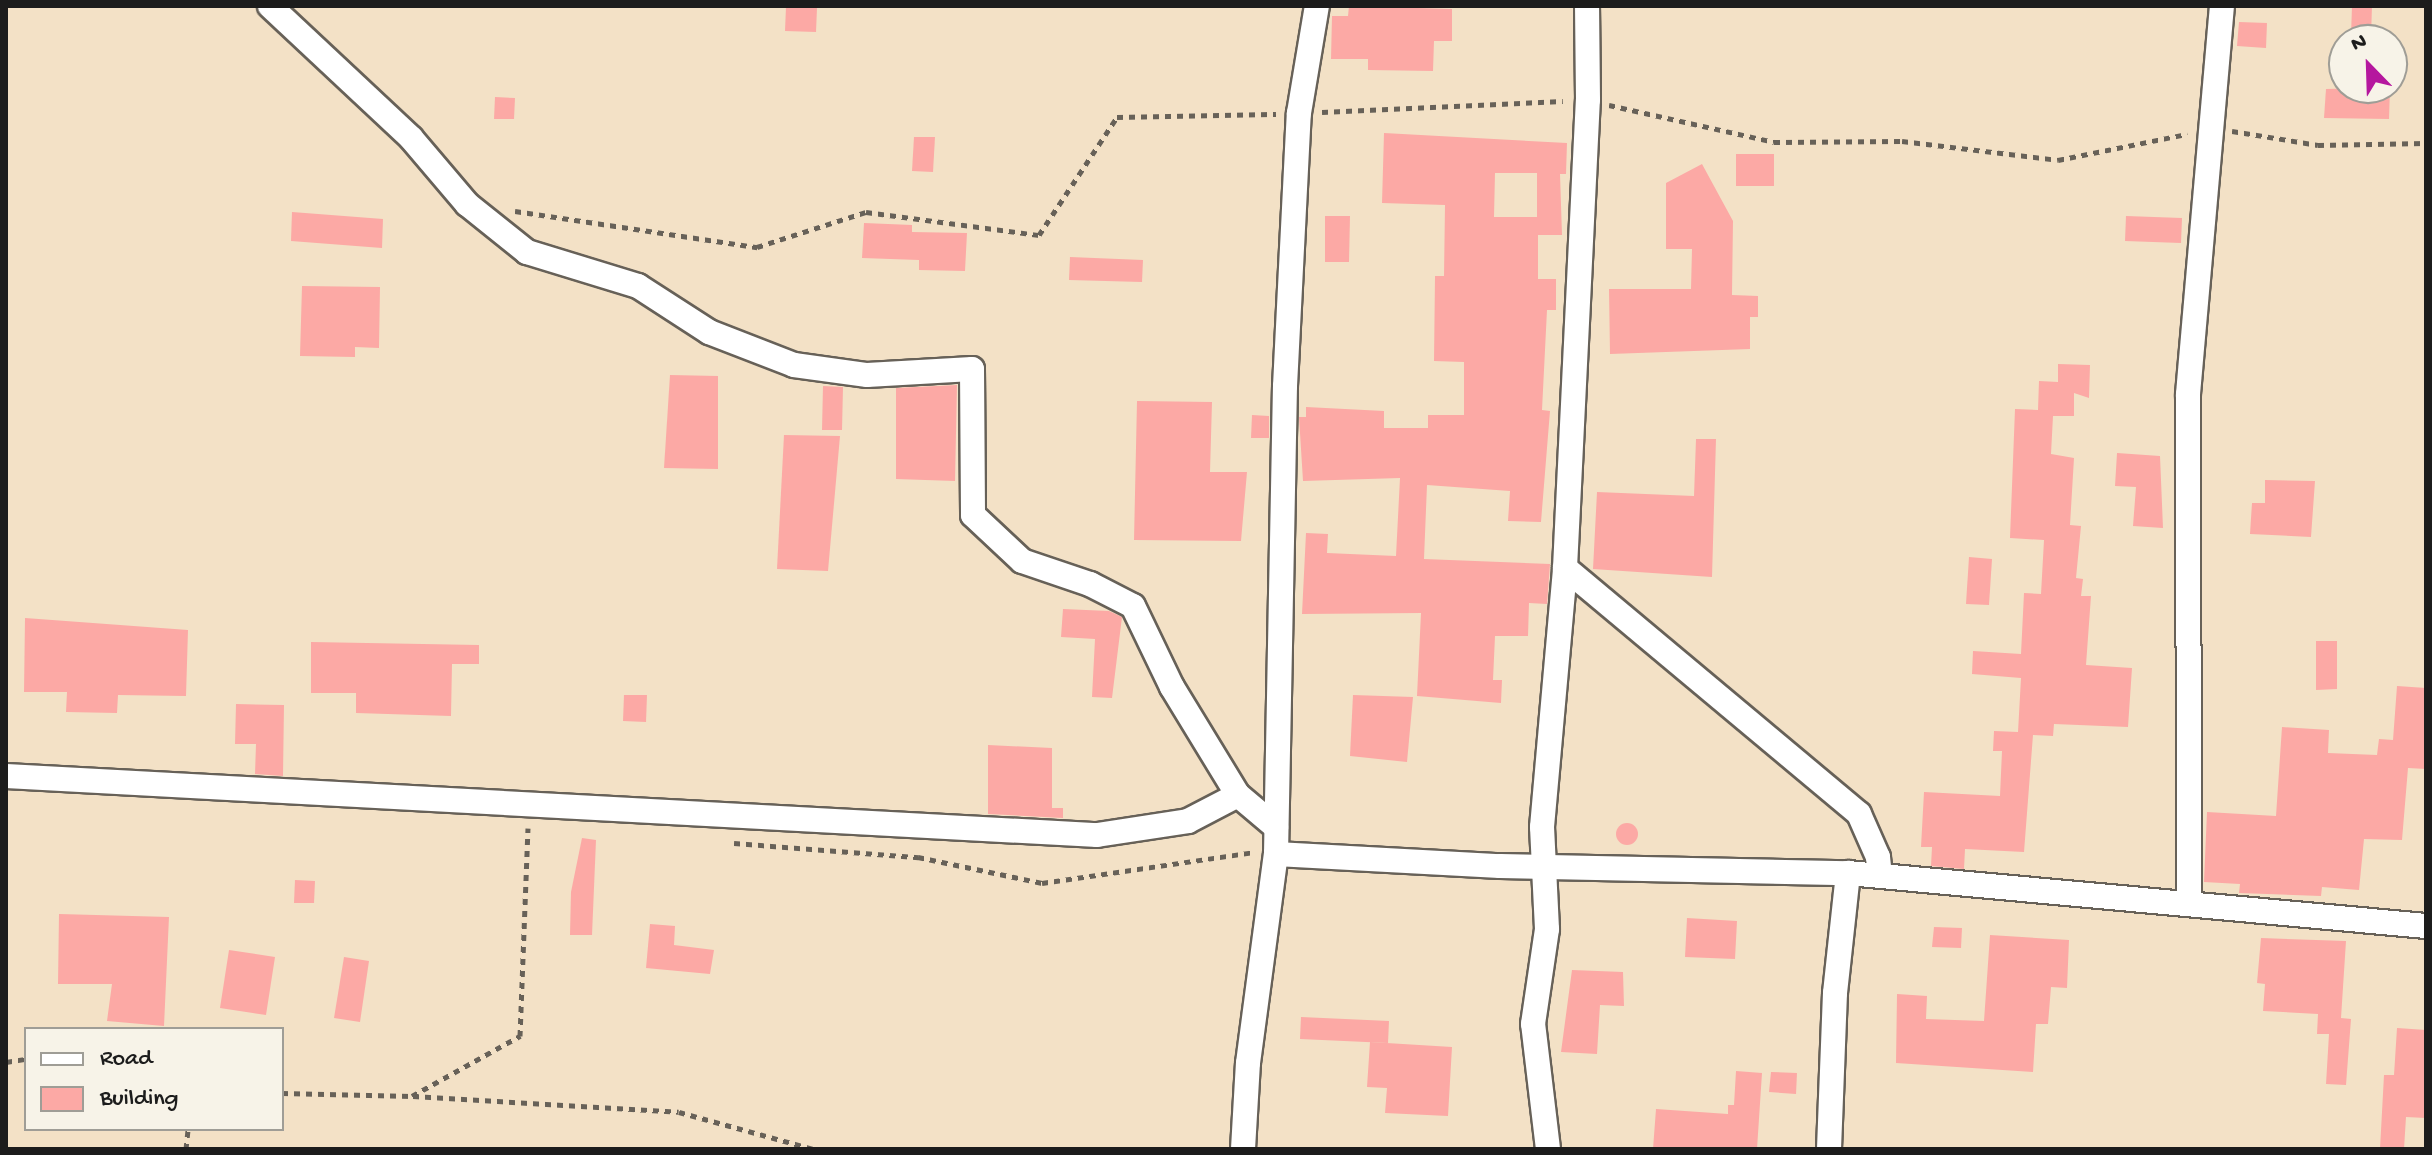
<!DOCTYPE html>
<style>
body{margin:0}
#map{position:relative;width:2432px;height:1155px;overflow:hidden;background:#f3e1c6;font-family:"Gochi Hand",sans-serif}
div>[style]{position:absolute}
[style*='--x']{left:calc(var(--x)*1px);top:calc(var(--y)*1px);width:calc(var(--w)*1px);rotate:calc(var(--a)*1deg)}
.building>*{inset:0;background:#fca9a5}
.round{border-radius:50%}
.path>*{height:5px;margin-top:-2.5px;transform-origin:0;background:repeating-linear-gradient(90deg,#676158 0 6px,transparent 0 12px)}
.roads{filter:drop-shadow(2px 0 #676158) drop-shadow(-2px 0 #676158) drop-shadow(0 2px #676158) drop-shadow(0 -2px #676158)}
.street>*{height:24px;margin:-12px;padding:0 12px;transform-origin:12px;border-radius:12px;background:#fff}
span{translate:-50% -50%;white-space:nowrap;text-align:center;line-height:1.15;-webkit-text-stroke:6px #f7f3e8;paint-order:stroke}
.frame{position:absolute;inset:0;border:8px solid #1c1c1c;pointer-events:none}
.legend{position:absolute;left:24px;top:1027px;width:260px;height:104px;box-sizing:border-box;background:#f7f3e8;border:2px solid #9f9d96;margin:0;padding:10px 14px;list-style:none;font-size:24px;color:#1c1c1c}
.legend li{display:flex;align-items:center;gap:16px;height:40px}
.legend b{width:40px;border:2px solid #9f9d96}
.north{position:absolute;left:2328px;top:24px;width:80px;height:80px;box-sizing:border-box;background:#f7f3e8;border:2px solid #9f9d96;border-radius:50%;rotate:337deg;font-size:22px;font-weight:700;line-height:32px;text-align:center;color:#1c1c1c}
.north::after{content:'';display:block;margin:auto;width:28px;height:36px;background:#b5179e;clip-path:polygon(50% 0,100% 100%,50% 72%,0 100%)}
</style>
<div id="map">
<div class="building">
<div style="clip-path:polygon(1349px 6px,1452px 9px,1452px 41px,1434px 41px,1433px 71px,1368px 70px,1368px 59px,1331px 59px,1332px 16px,1348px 16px)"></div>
<div style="clip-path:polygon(2352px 6px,2372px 6px,2371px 37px,2351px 36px)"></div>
<div style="clip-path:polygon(786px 7px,817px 8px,816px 32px,785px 31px)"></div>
<div style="clip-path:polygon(2239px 22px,2267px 23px,2266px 48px,2237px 46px)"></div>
<div style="clip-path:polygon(2366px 88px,2390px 88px,2389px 119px,2324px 118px,2326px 89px)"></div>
<div style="clip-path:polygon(495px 97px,515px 98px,514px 119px,494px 119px)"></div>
<div style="clip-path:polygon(evenodd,1384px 133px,1567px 143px,1566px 174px,1560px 174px,1562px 235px,1538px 235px,1538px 279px,1556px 279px,1556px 310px,1547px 310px,1542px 410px,1550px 411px,1541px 522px,1508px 521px,1510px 491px,1427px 485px,1424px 559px,1550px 564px,1547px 604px,1529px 603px,1528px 636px,1495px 636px,1493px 680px,1502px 680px,1501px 703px,1417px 696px,1421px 613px,1302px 614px,1306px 533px,1328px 534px,1327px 553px,1396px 556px,1400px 478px,1303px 481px,1299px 417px,1306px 417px,1306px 407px,1384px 411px,1384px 428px,1428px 428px,1428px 415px,1464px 415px,1464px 362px,1434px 361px,1435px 276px,1444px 276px,1445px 205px,1382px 203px,1384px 133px,1495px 173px,1537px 173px,1537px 217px,1494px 217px,1495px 173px)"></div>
<div style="clip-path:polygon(914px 137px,935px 137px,933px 172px,912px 171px)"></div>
<div style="clip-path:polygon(1736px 154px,1774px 154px,1774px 186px,1736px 186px)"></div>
<div style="clip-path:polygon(1702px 164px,1733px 221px,1732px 295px,1758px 296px,1758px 317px,1750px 317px,1750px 349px,1610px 354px,1609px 289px,1691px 289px,1692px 249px,1666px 249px,1666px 183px)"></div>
<div style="clip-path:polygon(292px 212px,383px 219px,382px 248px,291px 241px)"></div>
<div style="clip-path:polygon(1325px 216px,1350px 216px,1349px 262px,1325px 262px)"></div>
<div style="clip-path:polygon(2126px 216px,2182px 218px,2181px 243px,2125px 241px)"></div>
<div style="clip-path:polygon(864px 223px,912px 225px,912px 232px,967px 233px,965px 271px,919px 270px,919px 260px,862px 258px)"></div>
<div style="clip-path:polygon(1070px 257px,1143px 260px,1142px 282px,1069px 280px)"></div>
<div style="clip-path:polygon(302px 286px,380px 287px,379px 348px,355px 347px,355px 357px,300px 356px)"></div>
<div style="clip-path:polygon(2058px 364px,2090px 365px,2089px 398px,2074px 393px,2074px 416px,2053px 416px,2051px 454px,2074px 458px,2070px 525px,2081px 526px,2076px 578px,2083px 579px,2081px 596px,2091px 596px,2086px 665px,2132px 668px,2128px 727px,2054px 724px,2053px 736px,2033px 735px,2024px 852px,1965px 849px,1964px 869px,1931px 866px,1932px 847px,1921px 847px,1924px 792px,2000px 796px,2002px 751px,1993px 751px,1994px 731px,2018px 732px,2021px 678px,1972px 674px,1973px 651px,2021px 654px,2024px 593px,2041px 594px,2044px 540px,2010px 538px,2015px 409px,2038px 410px,2039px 381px,2058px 382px)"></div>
<div style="clip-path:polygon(670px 375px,718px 376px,718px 469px,664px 468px)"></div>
<div style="clip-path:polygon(957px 385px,955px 481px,896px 479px,896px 388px)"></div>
<div style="clip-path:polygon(823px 386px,843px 387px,842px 430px,822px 430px)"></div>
<div style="clip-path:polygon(1137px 401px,1212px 402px,1210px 472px,1247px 472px,1241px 541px,1134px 540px)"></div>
<div style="clip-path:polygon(1252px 415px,1269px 416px,1269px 438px,1251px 438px)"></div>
<div style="clip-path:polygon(784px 435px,840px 436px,828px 571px,777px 569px)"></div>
<div style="clip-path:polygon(1696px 439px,1716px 439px,1712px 577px,1593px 569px,1597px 492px,1694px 496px)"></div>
<div style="clip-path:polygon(2117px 453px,2160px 456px,2163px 528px,2133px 526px,2136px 487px,2115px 486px)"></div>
<div style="clip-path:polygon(2265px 480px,2315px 481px,2311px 537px,2250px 534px,2252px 503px,2265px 503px)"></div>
<div style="clip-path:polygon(1969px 557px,1992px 559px,1989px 605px,1966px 604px)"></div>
<div style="clip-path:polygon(1063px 609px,1109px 611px,1122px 617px,1112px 698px,1092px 697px,1095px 639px,1061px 637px)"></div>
<div style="clip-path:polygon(25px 618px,188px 630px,186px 696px,118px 695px,117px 713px,66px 712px,67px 692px,24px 692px)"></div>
<div style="clip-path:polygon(2316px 641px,2337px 641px,2337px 689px,2316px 690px)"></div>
<div style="clip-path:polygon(311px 642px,479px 645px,479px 664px,452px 664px,451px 716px,356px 713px,356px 693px,311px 693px)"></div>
<div style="clip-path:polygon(2397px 686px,2426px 688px,2426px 769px,2408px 768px,2402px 840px,2364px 839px,2359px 890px,2322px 887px,2321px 896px,2239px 893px,2240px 884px,2204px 882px,2207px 812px,2276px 816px,2282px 727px,2329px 730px,2328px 753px,2377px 755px,2379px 739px,2393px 740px)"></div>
<div style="clip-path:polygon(624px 695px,647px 695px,646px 722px,623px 721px)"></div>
<div style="clip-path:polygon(1353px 695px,1413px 697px,1407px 762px,1350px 756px)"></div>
<div style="clip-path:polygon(236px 704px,284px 705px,283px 776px,255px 774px,256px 744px,235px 744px)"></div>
<div style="clip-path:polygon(988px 745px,1052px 748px,1052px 808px,1063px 808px,1063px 818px,988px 814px)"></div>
<div class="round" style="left:1616px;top:823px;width:22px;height:22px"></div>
<div style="clip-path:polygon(582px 838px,596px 840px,592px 935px,570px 935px,571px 892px)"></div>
<div style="clip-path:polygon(295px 880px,315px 881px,314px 903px,294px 903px)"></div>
<div style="clip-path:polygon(59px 914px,169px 917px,164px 1026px,107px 1021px,112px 984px,58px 984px)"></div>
<div style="clip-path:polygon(1687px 918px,1737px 921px,1735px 959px,1685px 957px)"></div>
<div style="clip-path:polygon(650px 924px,675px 926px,674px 945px,714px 950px,710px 974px,646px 968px)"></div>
<div style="clip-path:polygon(1934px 927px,1962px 928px,1961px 948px,1932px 947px)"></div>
<div style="clip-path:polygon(1990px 935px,2069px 940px,2067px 988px,2051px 987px,2048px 1024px,2036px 1024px,2033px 1072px,1896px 1063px,1897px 994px,1927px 996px,1926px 1019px,1984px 1021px)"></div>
<div style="clip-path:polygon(2261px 938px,2346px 941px,2341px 1018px,2351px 1019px,2346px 1085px,2326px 1084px,2329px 1034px,2317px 1034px,2318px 1014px,2263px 1011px,2265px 984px,2257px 983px)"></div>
<div style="clip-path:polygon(229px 950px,275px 957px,266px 1015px,220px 1008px)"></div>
<div style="clip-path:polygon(344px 957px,369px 961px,360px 1022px,334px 1018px)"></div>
<div style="clip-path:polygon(1572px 970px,1623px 972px,1624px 1006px,1600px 1005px,1597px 1054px,1561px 1052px)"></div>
<div style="clip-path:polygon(1301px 1017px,1389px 1021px,1388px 1043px,1300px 1039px)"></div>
<div style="clip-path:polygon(2397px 1028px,2426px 1030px,2426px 1118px,2406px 1117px,2404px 1149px,2380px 1149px,2384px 1075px,2394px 1075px)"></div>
<div style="clip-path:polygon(1370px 1042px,1452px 1047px,1448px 1116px,1385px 1113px,1387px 1088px,1367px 1087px)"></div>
<div style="clip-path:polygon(1736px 1071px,1762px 1073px,1757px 1149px,1653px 1149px,1656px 1109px,1728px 1114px,1728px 1105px,1734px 1105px)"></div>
<div style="clip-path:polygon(1771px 1072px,1797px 1073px,1796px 1094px,1769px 1092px)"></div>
</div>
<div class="path">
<div style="--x:1609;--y:105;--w:169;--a:12.6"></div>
<div style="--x:1774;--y:142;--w:128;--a:-0.4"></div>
<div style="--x:1902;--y:141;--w:157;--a:6.9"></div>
<div style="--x:2058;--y:160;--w:132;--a:-11.4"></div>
<div style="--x:1322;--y:112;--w:241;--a:-2.6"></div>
<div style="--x:2232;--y:131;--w:87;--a:9.2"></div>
<div style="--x:2318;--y:145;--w:108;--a:-1.1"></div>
<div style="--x:515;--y:211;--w:245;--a:8.5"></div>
<div style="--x:757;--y:247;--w:114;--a:-17.8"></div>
<div style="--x:866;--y:212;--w:175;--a:7.6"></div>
<div style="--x:1039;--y:235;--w:141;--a:-56.5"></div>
<div style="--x:1117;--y:117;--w:159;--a:-1.1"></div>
<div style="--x:734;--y:843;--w:185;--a:4.4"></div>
<div style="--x:918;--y:857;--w:127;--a:11.8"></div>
<div style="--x:1042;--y:883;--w:214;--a:-8.3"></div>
<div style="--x:6;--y:1062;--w:20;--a:-9"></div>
<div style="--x:282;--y:1093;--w:130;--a:1.3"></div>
<div style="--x:412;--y:1096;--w:124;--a:-29.1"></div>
<div style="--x:520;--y:1036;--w:208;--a:-87.8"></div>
<div style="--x:413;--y:1096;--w:266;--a:3.4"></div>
<div style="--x:679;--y:1112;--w:139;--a:15.4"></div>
<div style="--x:186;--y:1149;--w:20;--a:-84"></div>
</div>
<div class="roads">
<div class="street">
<div style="--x:270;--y:6;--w:193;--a:43.1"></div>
<div style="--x:411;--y:138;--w:87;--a:49.7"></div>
<div style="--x:467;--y:204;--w:77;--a:38.7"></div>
<div style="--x:527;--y:252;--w:116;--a:17"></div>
<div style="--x:638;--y:286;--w:85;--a:32.9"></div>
<div style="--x:709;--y:332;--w:91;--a:21.2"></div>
<div style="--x:794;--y:365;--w:74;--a:7.8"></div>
<div style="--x:867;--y:375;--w:105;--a:-3.3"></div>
<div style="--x:972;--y:369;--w:146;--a:89.6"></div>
<div style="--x:973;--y:515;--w:67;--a:43.2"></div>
<div style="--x:1022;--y:561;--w:72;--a:18.7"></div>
<div style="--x:1090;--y:584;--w:48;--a:27.1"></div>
<div style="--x:1133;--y:606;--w:90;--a:64.3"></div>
<div style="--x:1172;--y:687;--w:127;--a:58.6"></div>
<div style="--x:1238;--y:795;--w:50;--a:40.1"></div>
<div style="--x:1565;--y:568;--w:383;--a:39.9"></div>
<div style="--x:1859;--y:814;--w:47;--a:66.2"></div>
<div style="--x:1878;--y:857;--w:18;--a:84"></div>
<div style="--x:6;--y:776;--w:1093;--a:3.1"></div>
<div style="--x:1097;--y:835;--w:92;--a:-8.7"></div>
<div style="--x:1188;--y:821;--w:56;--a:-27.5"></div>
<div style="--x:1276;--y:854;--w:224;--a:3.1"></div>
<div style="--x:1500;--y:866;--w:348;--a:1.2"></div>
<div style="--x:1848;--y:873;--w:580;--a:5.24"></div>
<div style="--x:2189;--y:901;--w:507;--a:-90.11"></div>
<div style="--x:2188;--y:394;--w:389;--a:-85"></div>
<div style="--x:1243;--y:1149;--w:86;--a:-86.7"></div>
<div style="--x:1248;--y:1063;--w:211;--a:-82.4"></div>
<div style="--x:1276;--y:854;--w:468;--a:-88.9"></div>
<div style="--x:1285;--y:386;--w:273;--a:-87.1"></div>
<div style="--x:1299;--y:113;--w:109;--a:-80.5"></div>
<div style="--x:1548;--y:1149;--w:126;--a:-96.8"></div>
<div style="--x:1533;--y:1024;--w:96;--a:-81.6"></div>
<div style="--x:1547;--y:929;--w:102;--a:-92.8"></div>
<div style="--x:1542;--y:827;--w:260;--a:-84.9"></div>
<div style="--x:1565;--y:568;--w:469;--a:-87.2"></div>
<div style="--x:1588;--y:100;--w:94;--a:-90.6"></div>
<div style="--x:1829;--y:1149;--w:156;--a:-87.8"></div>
<div style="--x:1835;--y:993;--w:121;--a:-83.8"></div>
</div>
</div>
<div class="frame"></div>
<ul class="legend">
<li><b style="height:10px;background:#fff"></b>Road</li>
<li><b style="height:22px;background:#fca9a5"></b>Building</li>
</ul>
<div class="north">N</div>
</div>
